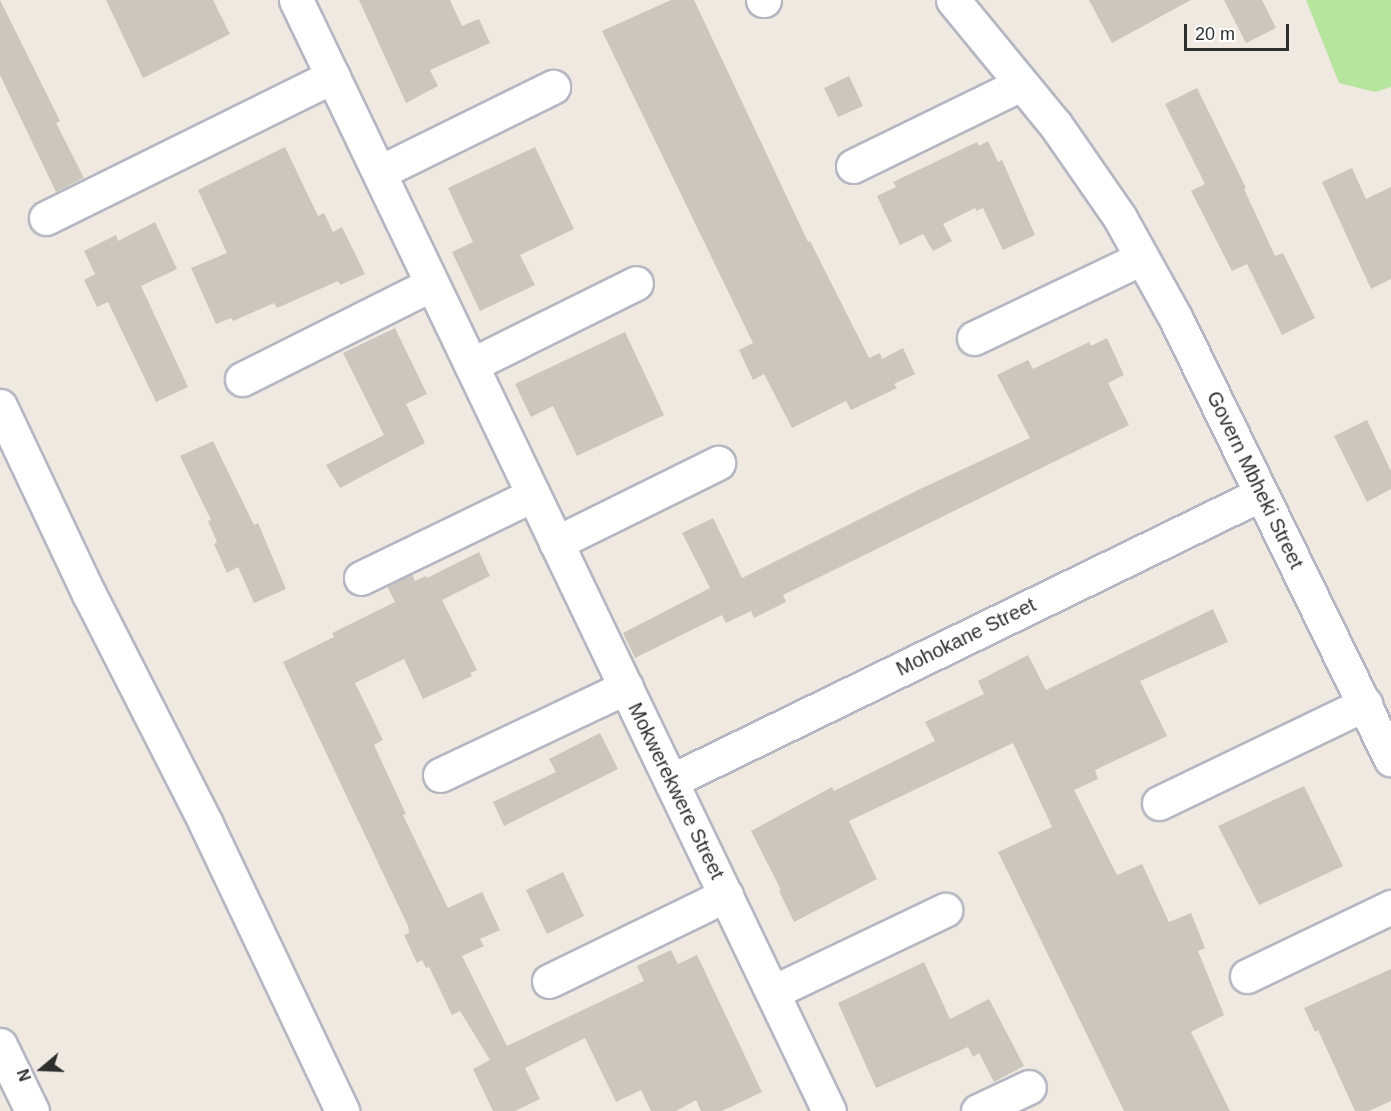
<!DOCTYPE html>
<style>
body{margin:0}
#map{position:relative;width:1391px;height:1111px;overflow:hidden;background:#efe9e1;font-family:Arial,sans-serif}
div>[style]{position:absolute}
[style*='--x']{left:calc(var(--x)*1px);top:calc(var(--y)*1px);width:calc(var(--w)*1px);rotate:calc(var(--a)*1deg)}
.green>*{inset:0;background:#b6e59e}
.building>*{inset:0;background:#cbc7bf}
.roads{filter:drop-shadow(2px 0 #b4b7c1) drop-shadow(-2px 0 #b4b7c1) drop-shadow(0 2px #b4b7c1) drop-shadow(0 -2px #b4b7c1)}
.street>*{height:33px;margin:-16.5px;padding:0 16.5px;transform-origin:16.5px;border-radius:16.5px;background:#fff}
.secondary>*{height:33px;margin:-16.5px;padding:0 16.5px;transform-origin:16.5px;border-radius:16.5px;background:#fff}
span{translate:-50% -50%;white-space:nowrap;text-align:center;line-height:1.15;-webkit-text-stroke:6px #fff;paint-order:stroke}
.street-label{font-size:20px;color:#2e2e2e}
.north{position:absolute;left:12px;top:1039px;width:60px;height:60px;-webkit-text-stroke:4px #fff;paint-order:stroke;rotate:251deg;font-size:16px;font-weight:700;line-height:24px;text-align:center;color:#2e2e2e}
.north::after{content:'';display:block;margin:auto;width:21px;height:27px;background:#2e2e2e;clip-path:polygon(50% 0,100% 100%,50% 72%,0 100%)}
.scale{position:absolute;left:1184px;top:24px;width:105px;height:27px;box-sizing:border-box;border:3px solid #2e2e2e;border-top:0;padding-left:8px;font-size:18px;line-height:21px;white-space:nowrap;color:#2e2e2e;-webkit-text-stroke:4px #fff;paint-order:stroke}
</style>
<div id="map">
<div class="green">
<div style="clip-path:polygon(1306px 0,1391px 0,1391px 87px,1375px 92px,1339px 83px)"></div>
</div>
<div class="building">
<div style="clip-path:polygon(0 0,60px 121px,56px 123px,84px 178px,56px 192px,0 75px)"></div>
<div style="clip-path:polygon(106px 0,213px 0,230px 34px,143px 78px)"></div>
<div style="clip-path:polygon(359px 0,450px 0,462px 26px,479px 19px,490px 43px,430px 70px,438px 86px,406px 103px)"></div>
<div style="clip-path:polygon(671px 0,694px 0,808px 242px,810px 241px,869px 358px,880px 353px,882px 359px,903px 348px,915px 374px,894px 384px,897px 388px,851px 410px,846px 401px,792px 428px,764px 374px,753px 380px,739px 350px,753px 343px,602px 31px)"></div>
<div style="clip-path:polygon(1089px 0,1191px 0,1112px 43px)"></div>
<div style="clip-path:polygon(1224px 0,1262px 0,1276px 28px,1246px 43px)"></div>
<div style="clip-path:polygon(849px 76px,863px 106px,838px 117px,824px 88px)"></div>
<div style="clip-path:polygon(1197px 88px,1246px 188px,1244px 189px,1275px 256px,1283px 253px,1315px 318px,1282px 335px,1247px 264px,1232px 271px,1191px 191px,1205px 184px,1165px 104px)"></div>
<div style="clip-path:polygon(988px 141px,998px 162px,1002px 160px,1035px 235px,1003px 250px,983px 208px,976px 211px,975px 208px,943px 224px,952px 241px,933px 251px,923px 234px,900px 245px,877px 196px,896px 187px,893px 182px,977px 142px,979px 146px)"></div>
<div style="clip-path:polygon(285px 147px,318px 216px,324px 213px,333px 232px,342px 227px,365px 274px,340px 285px,338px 281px,277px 308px,274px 303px,233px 321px,231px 318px,216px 324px,191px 268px,227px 253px,198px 190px)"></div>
<div style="clip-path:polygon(535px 147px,574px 229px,520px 255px,535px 285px,480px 311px,452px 252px,473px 242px,448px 188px)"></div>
<div style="clip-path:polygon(1352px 168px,1366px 199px,1391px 187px,1391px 279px,1371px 289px,1322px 182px)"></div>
<div style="clip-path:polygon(155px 222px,177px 269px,141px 286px,188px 387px,156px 402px,108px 302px,97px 307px,84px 280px,95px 274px,84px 251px,116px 235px,118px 241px)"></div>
<div style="clip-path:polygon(395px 328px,427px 394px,406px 404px,425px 443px,340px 488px,326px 465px,384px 435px,343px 353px)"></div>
<div style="clip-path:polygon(625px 332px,664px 415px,577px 456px,553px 406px,531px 417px,515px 384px)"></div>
<div style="clip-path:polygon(1107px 338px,1124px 375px,1108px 383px,1129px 425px,783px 595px,786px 602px,754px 618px,751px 611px,726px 623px,722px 615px,635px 658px,623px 633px,710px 588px,682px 533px,713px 518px,742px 578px,918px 490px,1030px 438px,997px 375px,1028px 360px,1033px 369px,1089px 342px,1091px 346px)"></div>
<div style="clip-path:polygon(1367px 420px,1391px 471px,1391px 489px,1367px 502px,1334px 436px)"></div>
<div style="clip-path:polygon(213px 441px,254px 525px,258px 523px,286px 589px,254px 603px,238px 567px,227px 573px,214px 544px,217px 542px,208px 521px,211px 520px,180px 456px)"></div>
<div style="clip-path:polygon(479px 552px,490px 576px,442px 600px,477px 670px,470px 673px,472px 676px,423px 699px,404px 659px,355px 683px,383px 740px,374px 745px,406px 814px,403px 815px,448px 908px,482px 892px,500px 930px,480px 939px,484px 946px,462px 956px,507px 1046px,644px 981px,637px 966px,671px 950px,678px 964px,697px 955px,762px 1092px,722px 1111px,701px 1111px,696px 1100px,676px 1111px,651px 1111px,641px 1090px,616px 1102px,585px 1038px,525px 1068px,540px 1099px,515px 1111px,493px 1111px,473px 1069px,490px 1060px,460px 1011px,452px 1015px,429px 967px,426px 968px,422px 960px,417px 963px,404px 935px,409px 933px,408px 926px,283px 662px,334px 637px,332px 633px,395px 602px,387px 586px,412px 574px,415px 581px,426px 576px,427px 578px)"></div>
<div style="clip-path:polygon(1213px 609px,1228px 642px,1140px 681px,1167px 736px,1095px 770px,1098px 779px,1074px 790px,1117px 875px,1142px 864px,1169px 922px,1191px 913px,1205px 948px,1198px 951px,1224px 1015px,1191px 1032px,1230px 1111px,1124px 1111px,998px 852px,1052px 827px,1013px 743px,849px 821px,877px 879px,794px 922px,779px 891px,781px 890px,751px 831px,832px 787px,834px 791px,935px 741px,925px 722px,984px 694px,978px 681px,1028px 655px,1046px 690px)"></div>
<div style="clip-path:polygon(600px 733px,618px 769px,504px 826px,493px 802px,556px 772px,549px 759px)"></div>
<div style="clip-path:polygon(1304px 786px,1343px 866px,1259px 905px,1218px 826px)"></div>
<div style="clip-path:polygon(563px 872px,584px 916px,547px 934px,526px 890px)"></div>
<div style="clip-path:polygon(924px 962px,950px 1019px,989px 999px,1024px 1066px,994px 1082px,979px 1053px,973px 1057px,968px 1047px,876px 1088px,838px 1003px)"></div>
<div style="clip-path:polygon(1391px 969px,1391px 1101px,1369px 1111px,1355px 1111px,1318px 1030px,1315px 1032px,1304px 1008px)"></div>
</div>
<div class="roads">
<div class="street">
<div style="--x:296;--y:0;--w:1232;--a:64.37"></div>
<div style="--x:763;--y:0;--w:1;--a:0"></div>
<div style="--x:853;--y:166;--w:187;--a:-26"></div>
<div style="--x:380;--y:172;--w:193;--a:-26.2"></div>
<div style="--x:46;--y:218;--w:320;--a:-26.3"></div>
<div style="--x:974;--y:338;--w:186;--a:-25.5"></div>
<div style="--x:471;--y:365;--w:184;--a:-26.4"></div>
<div style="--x:242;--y:379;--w:212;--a:-26.6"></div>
<div style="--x:0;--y:406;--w:208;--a:64.7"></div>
<div style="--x:89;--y:594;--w:258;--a:63"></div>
<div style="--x:206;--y:824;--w:318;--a:64.6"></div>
<div style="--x:556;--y:543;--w:181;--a:-26.3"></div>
<div style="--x:361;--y:578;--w:191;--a:-25.8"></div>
<div style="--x:440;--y:775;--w:206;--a:-25.3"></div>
<div style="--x:671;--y:781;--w:656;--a:-25.94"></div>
<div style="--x:1159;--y:803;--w:229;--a:-25.7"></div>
<div style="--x:1247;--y:976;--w:160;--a:-25.6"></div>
<div style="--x:549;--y:981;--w:197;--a:-25.9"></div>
<div style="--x:773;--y:992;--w:191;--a:-25.5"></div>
<div style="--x:0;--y:1045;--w:73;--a:64.1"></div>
<div style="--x:978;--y:1111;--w:56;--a:-25.2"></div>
</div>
<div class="secondary">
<div style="--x:953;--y:0;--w:161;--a:50.6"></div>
<div style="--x:1055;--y:124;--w:114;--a:55.3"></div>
<div style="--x:1120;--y:218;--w:115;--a:61"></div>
<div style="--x:1176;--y:319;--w:490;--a:64"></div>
</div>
</div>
<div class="street-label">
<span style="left:1255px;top:480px;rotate:64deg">Govern Mbheki Street</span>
<span style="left:966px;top:637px;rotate:-26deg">Mohokane Street</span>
<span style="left:676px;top:791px;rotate:64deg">Mokwerekwere Street</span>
</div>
<div class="north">N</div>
<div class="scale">20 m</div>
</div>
